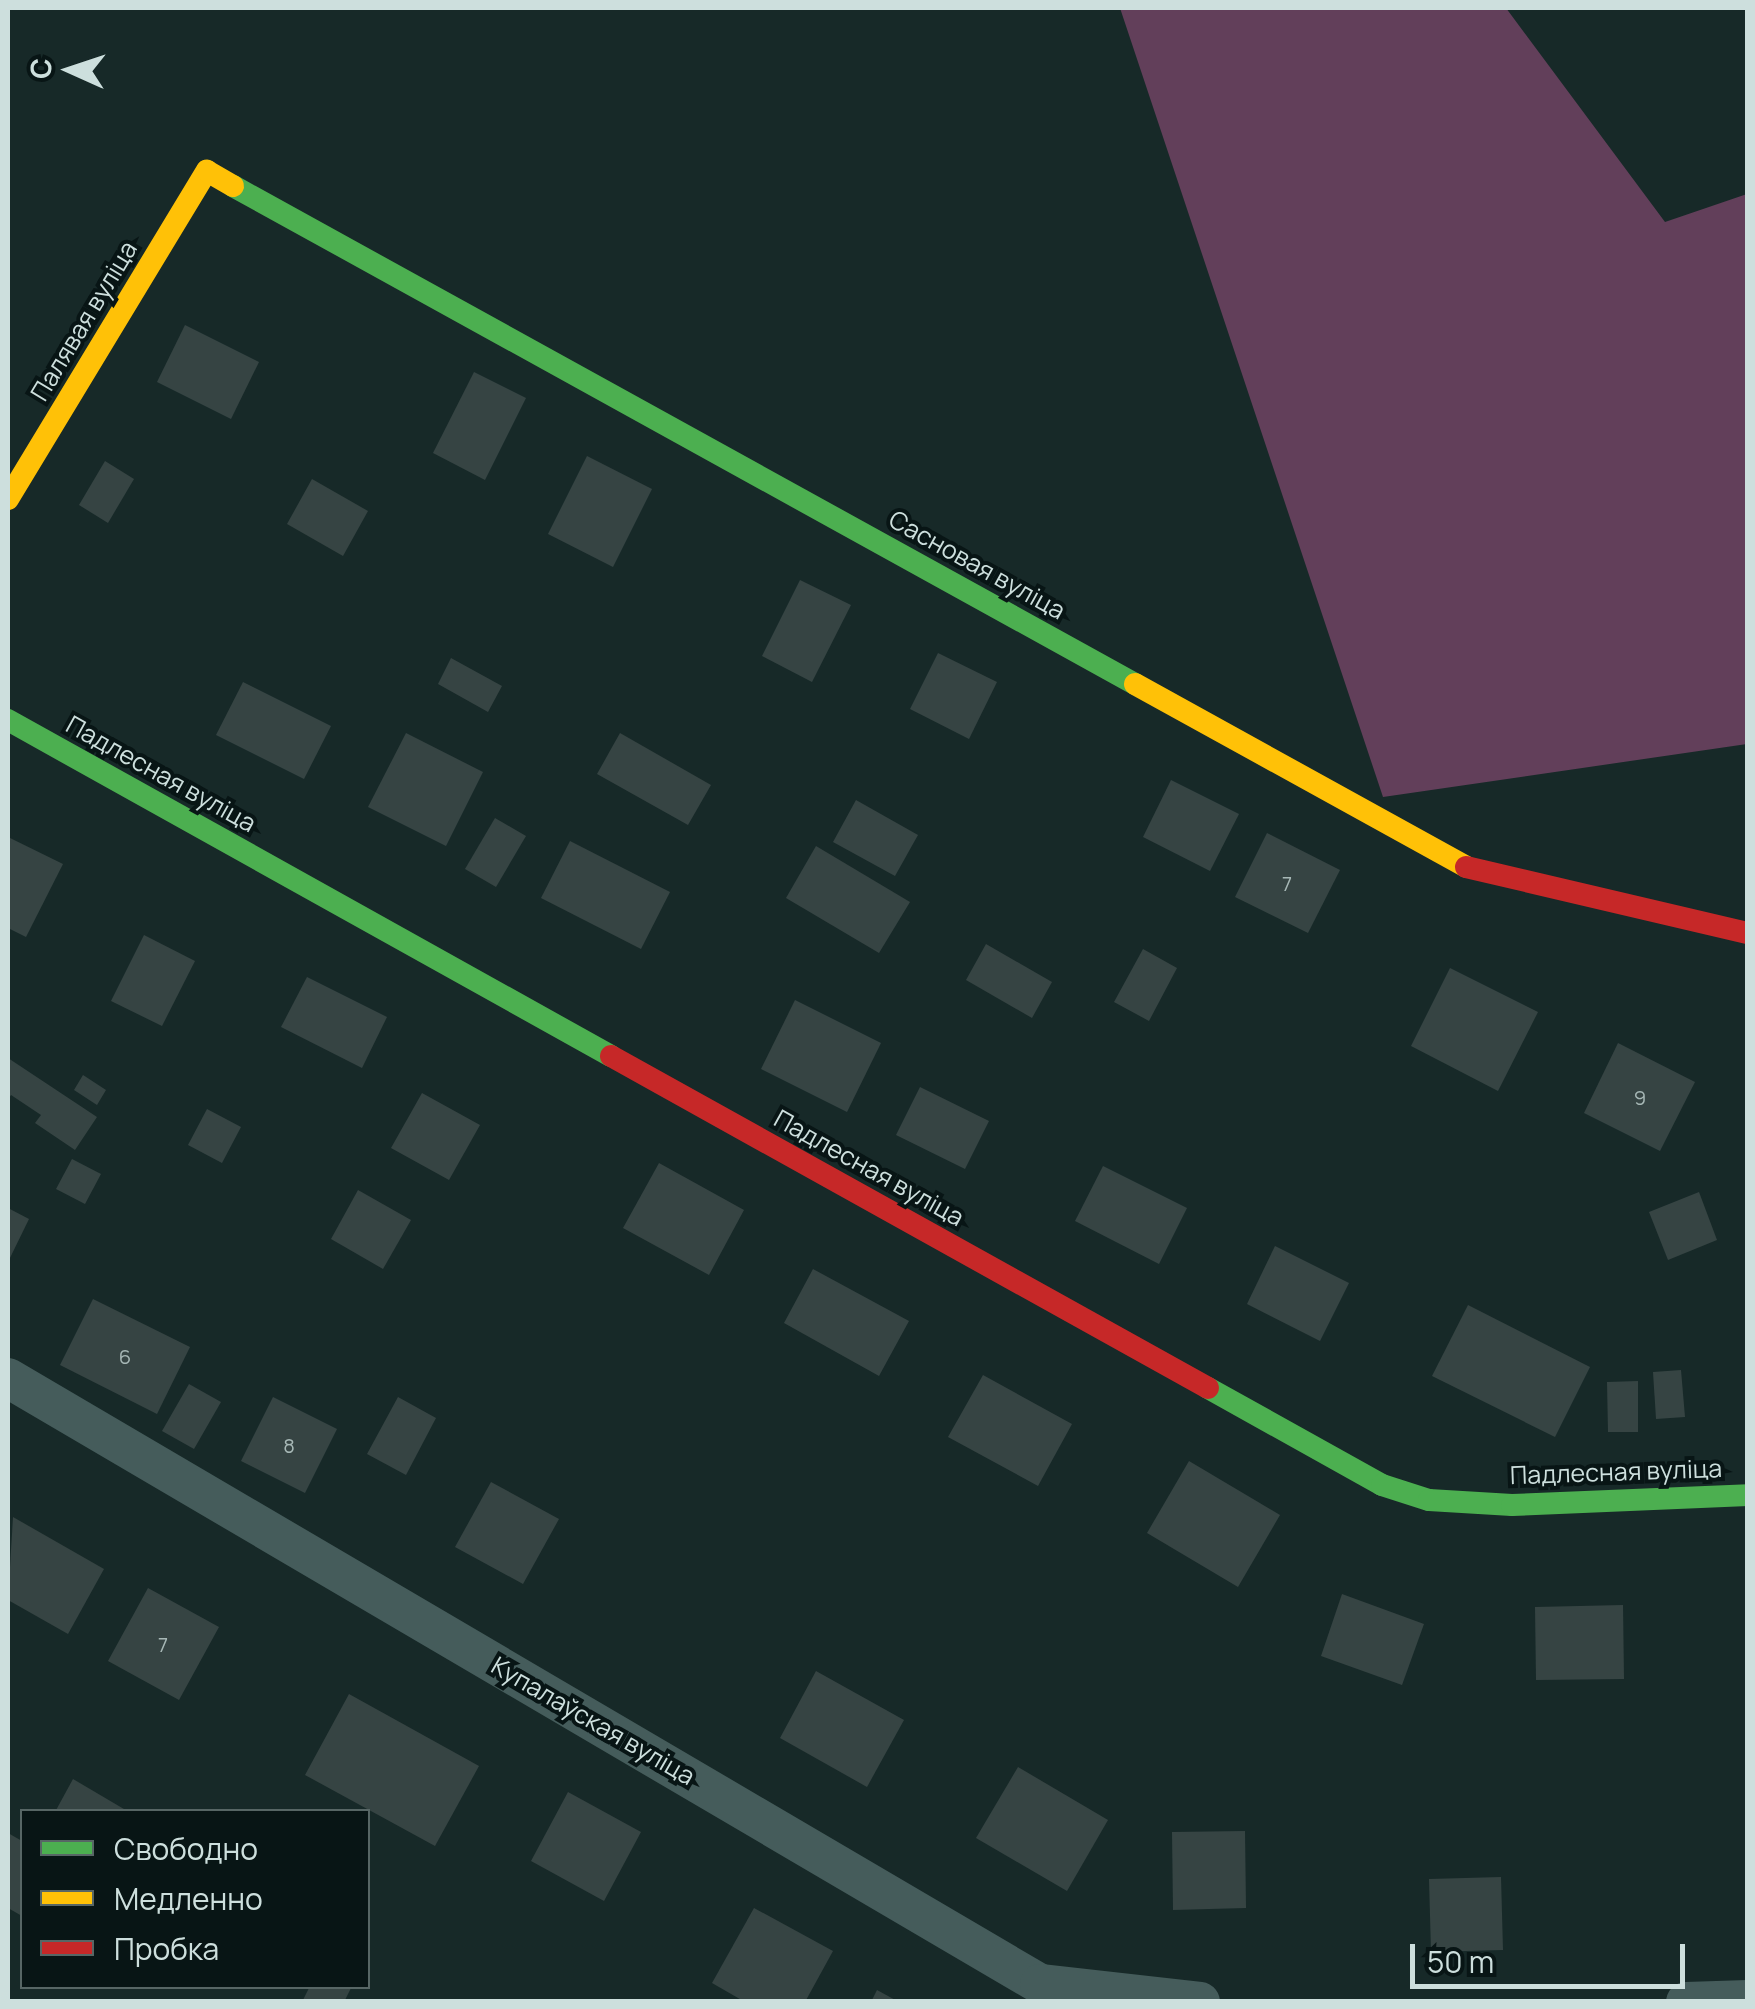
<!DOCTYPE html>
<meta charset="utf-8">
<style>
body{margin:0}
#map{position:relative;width:1755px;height:2009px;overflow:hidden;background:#172928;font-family:Manrope,sans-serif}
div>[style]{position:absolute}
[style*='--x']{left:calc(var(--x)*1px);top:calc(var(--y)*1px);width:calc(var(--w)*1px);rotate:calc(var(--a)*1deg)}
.green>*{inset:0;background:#623f5a}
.building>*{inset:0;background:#364443}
.street>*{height:40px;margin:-20px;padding:0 20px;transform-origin:20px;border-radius:20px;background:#455c5b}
.fast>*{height:22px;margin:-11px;padding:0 11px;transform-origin:11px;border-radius:11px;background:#4caf50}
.slow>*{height:22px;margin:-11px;padding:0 11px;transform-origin:11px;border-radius:11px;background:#ffc107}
.jam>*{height:22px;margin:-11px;padding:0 11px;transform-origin:11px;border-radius:11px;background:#c62828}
span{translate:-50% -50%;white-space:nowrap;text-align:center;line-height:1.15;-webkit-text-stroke:8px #081515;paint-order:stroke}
.number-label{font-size:20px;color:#a7b8b6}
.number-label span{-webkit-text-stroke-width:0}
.street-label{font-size:25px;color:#cddfdd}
.frame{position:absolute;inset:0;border:10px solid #cddfdd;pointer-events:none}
.legend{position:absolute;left:20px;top:1809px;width:350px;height:180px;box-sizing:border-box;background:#081515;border:2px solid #576665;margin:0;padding:12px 18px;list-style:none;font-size:30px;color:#cddfdd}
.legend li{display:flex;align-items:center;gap:20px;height:50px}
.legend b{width:50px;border:2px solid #576665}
.north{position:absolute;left:20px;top:20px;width:100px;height:100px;-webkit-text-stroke:8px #081515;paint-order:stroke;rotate:273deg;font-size:28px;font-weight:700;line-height:40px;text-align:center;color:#cddfdd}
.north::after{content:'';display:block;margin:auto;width:35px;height:45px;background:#cddfdd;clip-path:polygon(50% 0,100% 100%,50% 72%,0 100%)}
.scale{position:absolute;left:1410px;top:1944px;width:275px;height:45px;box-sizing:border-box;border:5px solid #cddfdd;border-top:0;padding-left:12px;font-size:30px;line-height:35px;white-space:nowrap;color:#cddfdd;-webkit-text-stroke:8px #081515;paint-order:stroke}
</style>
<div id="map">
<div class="green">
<div style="clip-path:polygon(1120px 8px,1506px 8px,1665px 222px,1747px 194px,1747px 744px,1383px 797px)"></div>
</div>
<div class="building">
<div style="clip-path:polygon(185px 325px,259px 362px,231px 419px,157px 382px)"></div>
<div style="clip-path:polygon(474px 372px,526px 398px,485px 480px,433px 453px)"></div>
<div style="clip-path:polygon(587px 456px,652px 489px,613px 567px,548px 534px)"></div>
<div style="clip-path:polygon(105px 461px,134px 479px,108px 523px,79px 505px)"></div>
<div style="clip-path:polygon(312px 479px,368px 511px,343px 556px,287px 524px)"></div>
<div style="clip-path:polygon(800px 580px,851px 605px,812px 682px,762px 656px)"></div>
<div style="clip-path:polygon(938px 653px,997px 682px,969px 739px,910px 709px)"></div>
<div style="clip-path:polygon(451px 658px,502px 686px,488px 712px,438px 684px)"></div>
<div style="clip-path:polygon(243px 682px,331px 726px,304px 779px,216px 735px)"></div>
<div style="clip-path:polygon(406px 733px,483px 772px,446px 846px,368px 807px)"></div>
<div style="clip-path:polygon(620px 733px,711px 785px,688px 825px,597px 774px)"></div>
<div style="clip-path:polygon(1171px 780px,1239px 814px,1210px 871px,1143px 837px)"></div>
<div style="clip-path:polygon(856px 800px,918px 835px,895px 876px,833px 842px)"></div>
<div style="clip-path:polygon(495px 818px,526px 836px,496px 887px,465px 869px)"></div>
<div style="clip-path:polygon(1267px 833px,1340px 870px,1308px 933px,1235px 897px)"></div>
<div style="clip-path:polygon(8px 837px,63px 864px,26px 937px,8px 928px)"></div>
<div style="clip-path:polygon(570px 841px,670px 892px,641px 949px,541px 898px)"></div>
<div style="clip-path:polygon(816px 846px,910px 902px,879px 953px,786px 898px)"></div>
<div style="clip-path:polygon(144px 935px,195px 961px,162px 1026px,111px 1001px)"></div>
<div style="clip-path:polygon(986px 944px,1052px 982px,1032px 1018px,966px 980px)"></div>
<div style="clip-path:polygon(1143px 949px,1177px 968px,1149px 1021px,1114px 1002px)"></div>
<div style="clip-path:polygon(1450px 968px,1538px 1012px,1498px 1091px,1411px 1046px)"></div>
<div style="clip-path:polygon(307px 977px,387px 1017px,362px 1068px,281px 1027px)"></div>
<div style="clip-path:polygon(795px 1000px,881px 1043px,847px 1112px,761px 1069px)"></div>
<div style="clip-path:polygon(1618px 1043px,1695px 1082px,1660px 1151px,1584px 1113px)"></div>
<div style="clip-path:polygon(8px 1058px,97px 1117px,75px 1150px,35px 1123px,41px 1115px,11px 1095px,8px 1100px)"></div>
<div style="clip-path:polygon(83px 1075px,106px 1090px,97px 1105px,74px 1090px)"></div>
<div style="clip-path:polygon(920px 1087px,989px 1121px,965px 1169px,896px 1135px)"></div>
<div style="clip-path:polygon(422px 1093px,480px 1125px,449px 1180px,391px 1148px)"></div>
<div style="clip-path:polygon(207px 1109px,241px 1127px,222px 1163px,188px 1145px)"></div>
<div style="clip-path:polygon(72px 1159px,101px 1174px,85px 1204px,56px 1189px)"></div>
<div style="clip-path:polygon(659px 1163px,744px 1210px,709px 1275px,623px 1228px)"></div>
<div style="clip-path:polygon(1103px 1166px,1187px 1208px,1159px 1264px,1075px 1221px)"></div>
<div style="clip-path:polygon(358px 1190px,411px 1220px,383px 1269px,331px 1239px)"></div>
<div style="clip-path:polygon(1699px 1192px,1717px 1240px,1668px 1260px,1649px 1212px)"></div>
<div style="clip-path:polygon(8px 1208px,29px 1219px,8px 1262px)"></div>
<div style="clip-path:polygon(1275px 1246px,1349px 1283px,1320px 1341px,1247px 1304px)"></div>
<div style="clip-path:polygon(813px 1269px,909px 1321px,879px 1376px,784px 1323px)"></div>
<div style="clip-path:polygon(93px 1299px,190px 1347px,157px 1414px,60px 1365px)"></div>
<div style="clip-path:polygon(1468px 1305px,1590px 1367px,1555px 1437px,1432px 1376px)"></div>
<div style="clip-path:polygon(1681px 1370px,1685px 1417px,1656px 1419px,1653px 1372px)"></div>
<div style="clip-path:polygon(983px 1375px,1072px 1424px,1038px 1486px,948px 1437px)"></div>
<div style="clip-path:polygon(1638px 1381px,1638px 1432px,1608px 1432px,1607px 1382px)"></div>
<div style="clip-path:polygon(189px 1384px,221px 1402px,194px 1449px,162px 1431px)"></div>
<div style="clip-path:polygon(273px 1397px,337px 1429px,305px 1493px,241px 1461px)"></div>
<div style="clip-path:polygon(398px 1397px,436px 1418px,406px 1475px,367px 1454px)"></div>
<div style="clip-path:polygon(1189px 1461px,1280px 1515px,1238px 1587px,1147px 1533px)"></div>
<div style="clip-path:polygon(491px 1482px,559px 1519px,523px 1584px,455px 1547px)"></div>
<div style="clip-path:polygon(13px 1517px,104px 1569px,68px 1634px,8px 1600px)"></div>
<div style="clip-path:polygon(148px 1588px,219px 1627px,179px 1700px,108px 1661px)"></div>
<div style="clip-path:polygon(1342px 1594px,1424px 1624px,1402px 1685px,1321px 1656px)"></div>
<div style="clip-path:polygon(1623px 1605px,1624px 1679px,1536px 1680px,1535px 1607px)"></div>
<div style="clip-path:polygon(816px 1671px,904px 1720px,867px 1787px,780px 1738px)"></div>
<div style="clip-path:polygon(349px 1694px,479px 1766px,435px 1846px,305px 1775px)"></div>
<div style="clip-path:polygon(1018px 1767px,1108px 1820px,1067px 1891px,976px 1838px)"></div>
<div style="clip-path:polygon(73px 1779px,129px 1812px,55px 1812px)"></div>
<div style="clip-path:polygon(568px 1792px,641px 1832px,604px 1901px,531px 1861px)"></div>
<div style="clip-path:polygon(1245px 1831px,1246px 1908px,1173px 1910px,1172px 1832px)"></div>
<div style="clip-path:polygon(8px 1833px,22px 1841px,22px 1916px,8px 1908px)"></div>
<div style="clip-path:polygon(1501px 1877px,1503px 1950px,1431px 1952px,1429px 1879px)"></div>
<div style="clip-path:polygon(754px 1908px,833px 1951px,805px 2002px,745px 2002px,712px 1983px)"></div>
<div style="clip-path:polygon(310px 1986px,352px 1986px,344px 2002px,302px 2002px)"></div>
<div style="clip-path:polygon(877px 1990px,899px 2002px,871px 2002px)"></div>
</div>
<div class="street">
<div style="--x:8;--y:1378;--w:1197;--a:30.42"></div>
<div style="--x:1040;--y:1984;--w:161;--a:6.4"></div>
<div style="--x:1686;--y:2002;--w:62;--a:-1.8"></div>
</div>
<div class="fast">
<div style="--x:233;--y:186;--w:1030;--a:28.9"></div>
<div style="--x:8;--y:720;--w:690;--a:29.13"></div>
<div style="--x:1208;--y:1388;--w:199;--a:29.1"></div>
<div style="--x:1382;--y:1485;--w:49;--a:17.7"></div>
<div style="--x:1429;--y:1500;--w:83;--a:3.4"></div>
<div style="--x:1512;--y:1505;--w:236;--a:-2.4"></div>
</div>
<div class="slow">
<div style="--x:8;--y:499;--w:384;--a:-58.8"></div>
<div style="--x:207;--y:171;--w:30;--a:30"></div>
<div style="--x:1135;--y:684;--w:378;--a:28.9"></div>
</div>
<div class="jam">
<div style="--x:1466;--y:867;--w:290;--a:13.2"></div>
<div style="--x:611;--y:1056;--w:683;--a:29.08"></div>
</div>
<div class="number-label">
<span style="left:1287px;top:883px">7</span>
<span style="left:1640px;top:1097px">9</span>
<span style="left:125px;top:1356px">6</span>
<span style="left:289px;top:1445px">8</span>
<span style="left:163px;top:1644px">7</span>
</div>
<div class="street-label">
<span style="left:84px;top:321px;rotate:-59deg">Палявая вуліца</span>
<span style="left:977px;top:565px;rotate:29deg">Сасновая вуліца</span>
<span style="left:161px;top:774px;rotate:29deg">Падлесная вуліца</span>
<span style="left:869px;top:1168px;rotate:29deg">Падлесная вуліца</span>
<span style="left:1616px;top:1472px;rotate:-2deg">Падлесная вуліца</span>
<span style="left:593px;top:1721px;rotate:30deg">Купалаўская вуліца</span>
</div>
<div class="frame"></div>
<ul class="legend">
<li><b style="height:12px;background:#4caf50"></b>Свободно</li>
<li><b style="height:12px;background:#ffc107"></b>Медленно</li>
<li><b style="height:12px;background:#c62828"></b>Пробка</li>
</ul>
<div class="north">С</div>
<div class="scale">50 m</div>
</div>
